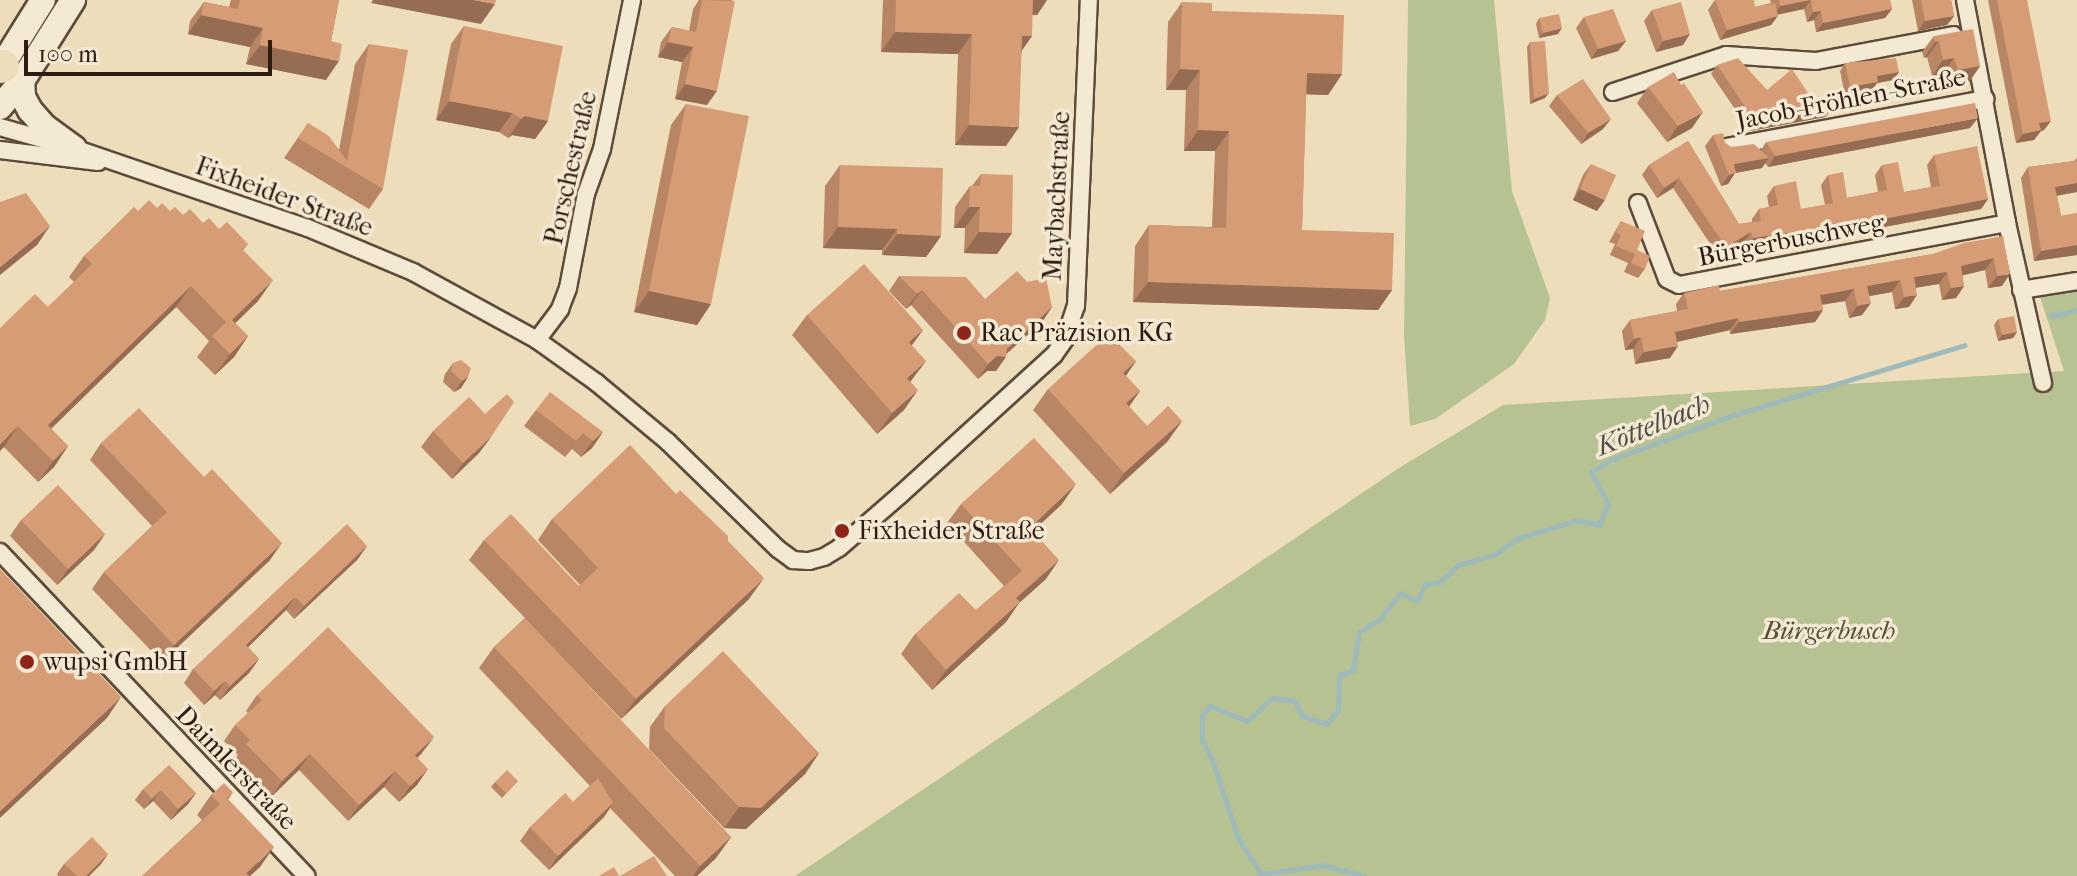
<!DOCTYPE html>
<meta charset="utf-8">
<style>
body{margin:0}
#map{position:relative;width:2077px;height:876px;overflow:hidden;background:#eeddba;font-family:"IM FELL French Canon",serif}
div>[style]{position:absolute}
[style*='--x']{left:calc(var(--x)*1px);top:calc(var(--y)*1px);width:calc(var(--w)*1px);rotate:calc(var(--a)*1deg)}
.green>*{inset:0;background:#b6c292}
.stream>*{height:5px;margin:-2.5px;padding:0 2.5px;transform-origin:2.5px;border-radius:2.5px;background:#9ebaba}
.roads{filter:drop-shadow(2px 0 #5e4c3b) drop-shadow(-2px 0 #5e4c3b) drop-shadow(0 2px #5e4c3b) drop-shadow(0 -2px #5e4c3b)}
.street>*{height:16px;margin:-8px;padding:0 8px;transform-origin:8px;border-radius:8px;background:#f4e9d2}
.secondary>*{height:24px;margin:-12px;padding:0 12px;transform-origin:12px;border-radius:12px;background:#f4e9d2}
.highway>*{height:32px;margin:-16px;padding:0 16px;transform-origin:16px;border-radius:16px;background:#eeddba}
.wall>*{inset:0;background:#b88665}
.shaded-wall>*{inset:0;background:#966d53}
.building>*{inset:0;background:#d69c76}
.dots>*{width:22px;height:22px;translate:-50% -50%;box-sizing:border-box;border:4px solid #f4e9d2;border-radius:50%}
span{translate:-50% -50%;white-space:nowrap;text-align:center;line-height:1.15;-webkit-text-stroke:7px #f4e9d2;paint-order:stroke}
.street-label{font-size:26px;color:#2e1b11}
.poi-label{font-size:26px;color:#2e1b11}
.left{translate:0 -50%;text-align:left}
.park-label{font-size:26px;color:#574d38;font-style:italic}
.water-label{font-size:28px;color:#504b44;font-style:italic}
.scale{position:absolute;left:24px;top:40px;width:248px;height:36px;box-sizing:border-box;border:4px solid #2e1b11;border-top:0;padding-left:10px;font-size:24px;line-height:28px;white-space:nowrap;color:#2e1b11;-webkit-text-stroke:6px #f4e9d2;paint-order:stroke}
</style>
<div id="map">
<div class="green">
<div style="clip-path:polygon(1408px 0,1494px 0,1512px 191px,1550px 298px,1545px 320px,1514px 364px,1435px 419px,1410px 426px,1404px 335px)"></div>
<div style="clip-path:polygon(2077px 290px,2077px 876px,795px 876px,1399px 468px,1503px 405px,2064px 371px,2040px 297px)"></div>
</div>
<div class="stream">
<div style="--x:2051;--y:316;--w:27;--a:-13"></div>
<div style="--x:1261;--y:874;--w:64;--a:-8.1"></div>
<div style="--x:1324;--y:865;--w:41;--a:15.8"></div>
<div style="--x:1258;--y:876;--w:4;--a:-34"></div>
<div style="--x:1261;--y:874;--w:43;--a:-122.6"></div>
<div style="--x:1238;--y:838;--w:85;--a:-108.4"></div>
<div style="--x:1211;--y:757;--w:18;--a:-119"></div>
<div style="--x:1202;--y:741;--w:26;--a:-90"></div>
<div style="--x:1202;--y:715;--w:12;--a:-48"></div>
<div style="--x:1210;--y:706;--w:40;--a:22"></div>
<div style="--x:1247;--y:721;--w:34;--a:-43"></div>
<div style="--x:1272;--y:698;--w:23;--a:7"></div>
<div style="--x:1295;--y:701;--w:17;--a:65"></div>
<div style="--x:1302;--y:716;--w:25;--a:18"></div>
<div style="--x:1326;--y:724;--w:18;--a:-49"></div>
<div style="--x:1338;--y:710;--w:34;--a:-88"></div>
<div style="--x:1339;--y:676;--w:15;--a:-23"></div>
<div style="--x:1353;--y:670;--w:38;--a:-81"></div>
<div style="--x:1359;--y:632;--w:23;--a:-31"></div>
<div style="--x:1379;--y:620;--w:34;--a:-52"></div>
<div style="--x:1400;--y:593;--w:19;--a:25"></div>
<div style="--x:1417;--y:601;--w:19;--a:-65"></div>
<div style="--x:1425;--y:584;--w:15;--a:-8"></div>
<div style="--x:1440;--y:582;--w:25;--a:-43"></div>
<div style="--x:1458;--y:565;--w:37;--a:-16"></div>
<div style="--x:1494;--y:555;--w:29;--a:-35"></div>
<div style="--x:1518;--y:538;--w:63;--a:-16.7"></div>
<div style="--x:1578;--y:520;--w:22;--a:13"></div>
<div style="--x:1599;--y:525;--w:23;--a:-67"></div>
<div style="--x:1608;--y:504;--w:36;--a:-118"></div>
<div style="--x:1591;--y:472;--w:26;--a:-31"></div>
<div style="--x:1613;--y:459;--w:125;--a:-20.2"></div>
<div style="--x:1730;--y:416;--w:245;--a:-16.8"></div>
</div>
<div class="roads">
<div class="street">
<div style="--x:1965;--y:0;--w:227;--a:79.3"></div>
<div style="--x:2007;--y:223;--w:164;--a:77.3"></div>
<div style="--x:1613;--y:92;--w:119;--a:-18.1"></div>
<div style="--x:1726;--y:55;--w:90;--a:3.8"></div>
<div style="--x:1816;--y:61;--w:140;--a:-10.7"></div>
<div style="--x:0;--y:127;--w:77;--a:15.8"></div>
<div style="--x:74;--y:148;--w:247;--a:18.9"></div>
<div style="--x:308;--y:228;--w:114;--a:22.7"></div>
<div style="--x:413;--y:272;--w:141;--a:28.7"></div>
<div style="--x:537;--y:340;--w:74;--a:35.6"></div>
<div style="--x:597;--y:383;--w:92;--a:39.7"></div>
<div style="--x:668;--y:442;--w:153;--a:44.2"></div>
<div style="--x:778;--y:549;--w:19;--a:36"></div>
<div style="--x:793;--y:560;--w:16;--a:4"></div>
<div style="--x:809;--y:561;--w:16;--a:-15"></div>
<div style="--x:824;--y:557;--w:17;--a:-31"></div>
<div style="--x:839;--y:548;--w:81;--a:-41"></div>
<div style="--x:900;--y:495;--w:208;--a:-42.3"></div>
<div style="--x:1054;--y:355;--w:19;--a:-55"></div>
<div style="--x:1065;--y:339;--w:35;--a:-72"></div>
<div style="--x:1076;--y:306;--w:306;--a:-87.6"></div>
<div style="--x:1726;--y:147;--w:264;--a:-10.5"></div>
<div style="--x:0;--y:150;--w:99;--a:7"></div>
<div style="--x:1638;--y:203;--w:81;--a:69.1"></div>
<div style="--x:1667;--y:279;--w:13;--a:27"></div>
<div style="--x:1679;--y:285;--w:334;--a:-10.7"></div>
<div style="--x:2021;--y:290;--w:57;--a:-9.1"></div>
<div style="--x:537;--y:340;--w:39;--a:-53"></div>
<div style="--x:560;--y:309;--w:22;--a:-69"></div>
<div style="--x:568;--y:288;--w:96;--a:-79.2"></div>
<div style="--x:586;--y:194;--w:48;--a:-70.4"></div>
<div style="--x:602;--y:149;--w:152;--a:-78.6"></div>
<div style="--x:0;--y:552;--w:446;--a:46.6"></div>
</div>
<div class="secondary">
<div style="--x:0;--y:69;--w:81;--a:-58.1"></div>
<div style="--x:22;--y:81;--w:16;--a:86"></div>
<div style="--x:23;--y:97;--w:15;--a:62"></div>
<div style="--x:30;--y:110;--w:23;--a:49"></div>
<div style="--x:45;--y:127;--w:36;--a:36"></div>
<div style="--x:0;--y:107;--w:34;--a:-50"></div>
<div style="--x:22;--y:81;--w:96;--a:-57.8"></div>
</div>
<div class="highway">
<div style="--x:0;--y:67;--w:3;--a:-18"></div>
</div>
</div>
<div class="wall">
<div style="clip-path:polygon(231px 0,339px 0,331px 41px,326px 80px,246px 64px,250px 47px,188px 34px,190px 21px,204px 2px,229px 7px)"></div>
<div style="clip-path:polygon(699px 0,732px 0,707px 105px,675px 99px,682px 62px,658px 57px,661px 42px,672px 27px,689px 31px,693px 9px)"></div>
<div style="clip-path:polygon(883px 0,1047px 0,1037px 15px,1032px 15px,1032px 36px,1022px 50px,1006px 146px,955px 145px,958px 54px,881px 52px)"></div>
<div style="clip-path:polygon(1715px 0,1755px 7px,1771px 3px,1770px 0,1890px 0,1892px 9px,1885px 18px,1816px 32px,1814px 20px,1807px 22px,1804px 9px,1777px 15px,1771px 25px,1720px 40px,1708px 10px)"></div>
<div style="clip-path:polygon(1912px 0,1951px 0,1954px 16px,1947px 25px,1918px 31px)"></div>
<div style="clip-path:polygon(1988px 0,2027px 0,2044px 130px,2041px 131px,2034px 140px,2016px 143px)"></div>
<div style="clip-path:polygon(1182px 2px,1212px 11px,1342px 74px,1328px 95px,1306px 94px,1302px 230px,1392px 290px,1378px 310px,1133px 302px,1135px 246px,1149px 225px,1212px 227px,1215px 151px,1184px 151px,1186px 90px,1166px 90px,1168px 22px)"></div>
<div style="clip-path:polygon(1652px 10px,1683px 45px,1656px 52px,1644px 21px)"></div>
<div style="clip-path:polygon(1584px 17px,1626px 41px,1618px 51px,1591px 59px,1576px 28px)"></div>
<div style="clip-path:polygon(1539px 18px,1558px 34px,1539px 38px,1536px 24px)"></div>
<div style="clip-path:polygon(464px 26px,548px 121px,535px 139px,512px 135px,508px 138px,499px 132px,436px 120px,451px 44px)"></div>
<div style="clip-path:polygon(1934px 36px,1980px 66px,1969px 82px,1947px 86px,1943px 74px,1932px 76px,1927px 57px,1924px 58px,1922px 52px)"></div>
<div style="clip-path:polygon(1530px 42px,1545px 98px,1530px 104px,1527px 47px)"></div>
<div style="clip-path:polygon(369px 44px,383px 189px,369px 209px,284px 158px,308px 123px,339px 150px,355px 64px)"></div>
<div style="clip-path:polygon(1845px 63px,1899px 72px,1893px 80px,1877px 83px,1872px 90px,1845px 95px,1840px 71px)"></div>
<div style="clip-path:polygon(1717px 65px,1767px 90px,1814px 102px,1832px 109px,1825px 117px,1750px 131px,1711px 74px)"></div>
<div style="clip-path:polygon(1648px 87px,1692px 128px,1667px 142px,1637px 103px)"></div>
<div style="clip-path:polygon(1557px 95px,1603px 129px,1581px 144px,1549px 106px)"></div>
<div style="clip-path:polygon(686px 104px,711px 304px,697px 325px,634px 312px,671px 125px)"></div>
<div style="clip-path:polygon(1970px 128px,1768px 167px,1765px 163px,1762px 168px,1735px 173px,1728px 184px,1721px 186px,1705px 146px,1713px 135px,1731px 147px,1761px 150px,1766px 142px)"></div>
<div style="clip-path:polygon(1688px 141px,1739px 224px,1752px 222px,1752px 219px,1759px 209px,1769px 207px,1767px 196px,1774px 186px,1801px 209px,1825px 205px,1821px 185px,1828px 175px,1847px 198px,1878px 192px,1875px 175px,1882px 165px,1904px 192px,1931px 187px,1927px 165px,1934px 155px,1988px 199px,1981px 209px,1792px 244px,1792px 241px,1747px 248px,1744px 242px,1719px 257px,1673px 188px,1657px 198px,1642px 175px,1649px 165px)"></div>
<div style="clip-path:polygon(2077px 158px,2077px 192px,2057px 196px,2061px 216px,2077px 213px,2077px 255px,2034px 261px,2021px 178px,2028px 167px,2074px 161px)"></div>
<div style="clip-path:polygon(1591px 164px,1597px 211px,1573px 200px,1583px 175px)"></div>
<div style="clip-path:polygon(840px 165px,941px 236px,926px 257px,882px 255px,882px 250px,823px 248px,825px 186px)"></div>
<div style="clip-path:polygon(981px 174px,1012px 233px,997px 254px,964px 253px,965px 228px,954px 228px,955px 207px,970px 186px,972px 186px)"></div>
<div style="clip-path:polygon(157px 208px,183px 215px,203px 223px,219px 229px,248px 244px,243px 250px,258px 301px,235px 323px,248px 336px,234px 357px,215px 375px,197px 357px,209px 341px,176px 307px,51px 429px,68px 446px,54px 467px,38px 482px,4px 447px,48px 307px,74px 282px,69px 277px,84px 256px,138px 211px)"></div>
<div style="clip-path:polygon(1621px 221px,1637px 250px,1645px 269px,1638px 278px,1624px 272px,1628px 263px,1610px 255px,1615px 244px,1609px 242px)"></div>
<div style="clip-path:polygon(2003px 236px,2002px 286px,1988px 288px,1985px 270px,1962px 275px,1964px 286px,1956px 298px,1942px 300px,1939px 284px,1916px 288px,1909px 307px,1895px 309px,1892px 292px,1869px 296px,1862px 315px,1849px 318px,1845px 301px,1822px 305px,1823px 310px,1815px 322px,1730px 334px,1730px 330px,1677px 342px,1670px 358px,1635px 364px,1633px 349px,1625px 350px,1622px 331px,1630px 320px,1677px 311px,1676px 304px,1684px 293px,1720px 291px,1933px 254px)"></div>
<div style="clip-path:polygon(899px 276px,985px 299px,1052px 307px,1042px 322px,1006px 354px,996px 371px,987px 371px,978px 379px,911px 305px,906px 309px,889px 291px)"></div>
<div style="clip-path:polygon(807px 315px,923px 330px,912px 345px,911px 382px,904px 410px,877px 434px,792px 335px)"></div>
<div style="clip-path:polygon(1998px 319px,2017px 332px,2013px 338px,1998px 341px,1994px 325px)"></div>
<div style="clip-path:polygon(1136px 361px,1126px 376px,1140px 391px,1129px 407px,1147px 426px,1182px 421px,1167px 442px,1110px 494px,1033px 410px,1048px 389px)"></div>
<div style="clip-path:polygon(453px 363px,468px 377px,461px 388px,454px 392px,443px 382px,445px 374px)"></div>
<div style="clip-path:polygon(536px 410px,603px 432px,592px 448px,581px 457px,572px 449px,565px 457px,524px 426px)"></div>
<div style="clip-path:polygon(433px 431px,491px 437px,479px 453px,452px 479px,421px 447px)"></div>
<div style="clip-path:polygon(101px 443px,270px 560px,162px 662px,92px 589px,104px 572px,152px 526px,90px 460px)"></div>
<div style="clip-path:polygon(676px 494px,728px 541px,749px 599px,621px 719px,526px 620px,731px 837px,716px 858px,697px 876px,675px 876px,610px 808px,604px 817px,549px 870px,520px 841px,530px 827px,573px 802px,590px 786px,479px 668px,494px 647px,525px 618px,469px 560px,484px 540px,579px 586px,580px 585px,538px 540px,552px 519px)"></div>
<div style="clip-path:polygon(961px 504px,1062px 504px,1033px 531px,1046px 579px,1019px 603px,1006px 622px,932px 690px,901px 654px,915px 634px,976px 610px,1004px 586px,947px 523px)"></div>
<div style="clip-path:polygon(21px 520px,105px 534px,94px 550px,57px 585px,10px 536px)"></div>
<div style="clip-path:polygon(367px 546px,357px 560px,294px 619px,286px 610px,248px 647px,259px 659px,249px 673px,220px 700px,215px 695px,204px 705px,184px 683px,193px 669px)"></div>
<div style="clip-path:polygon(257px 695px,422px 753px,417px 758px,417px 785px,399px 802px,384px 787px,348px 821px,299px 770px,271px 797px,235px 760px,238px 755px,224px 741px,235px 725px,248px 713px,246px 711px)"></div>
<div style="clip-path:polygon(665px 706px,819px 753px,805px 774px,746px 829px,724px 828px,649px 749px,650px 727px)"></div>
<div style="clip-path:polygon(518px 781px,502px 798px,491px 787px,495px 782px)"></div>
<div style="clip-path:polygon(143px 789px,196px 793px,188px 804px,171px 820px,153px 801px,144px 809px,135px 800px)"></div>
<div style="clip-path:polygon(233px 792px,228px 800px,260px 867px,250px 876px,142px 876px,202px 820px,197px 815px,211px 795px)"></div>
<div style="clip-path:polygon(108px 854px,101px 864px,89px 876px,58px 876px,57px 874px,64px 864px)"></div>
</div>
<div class="shaded-wall">
<div style="clip-path:polygon(373px 0,474px 0,495px 4px,481px 24px,371px 3px)"></div>
<div style="clip-path:polygon(1029px 0,1047px 0,1037px 15px,1019px 14px)"></div>
<div style="clip-path:polygon(1811px 0,1804px 9px,1774px 15px,1780px 6px)"></div>
<div style="clip-path:polygon(1892px 9px,1885px 18px,1816px 32px,1823px 23px)"></div>
<div style="clip-path:polygon(1821px 11px,1814px 20px,1807px 22px,1813px 12px)"></div>
<div style="clip-path:polygon(201px 15px,263px 28px,250px 47px,188px 34px)"></div>
<div style="clip-path:polygon(1778px 16px,1771px 25px,1720px 40px,1727px 30px)"></div>
<div style="clip-path:polygon(1954px 16px,1947px 25px,1918px 31px,1925px 21px)"></div>
<div style="clip-path:polygon(1562px 28px,1558px 34px,1539px 38px,1543px 33px)"></div>
<div style="clip-path:polygon(895px 32px,972px 34px,958px 54px,881px 52px)"></div>
<div style="clip-path:polygon(1690px 34px,1683px 45px,1656px 52px,1663px 41px)"></div>
<div style="clip-path:polygon(1022px 36px,1032px 36px,1018px 56px)"></div>
<div style="clip-path:polygon(1626px 41px,1618px 51px,1591px 59px,1598px 49px)"></div>
<div style="clip-path:polygon(1939px 41px,1927px 57px,1924px 58px,1935px 42px)"></div>
<div style="clip-path:polygon(668px 42px,693px 47px,682px 62px,658px 57px)"></div>
<div style="clip-path:polygon(260px 45px,339px 61px,326px 80px,246px 64px)"></div>
<div style="clip-path:polygon(1954px 58px,1943px 74px,1932px 76px,1943px 60px)"></div>
<div style="clip-path:polygon(1980px 66px,1969px 82px,1947px 86px,1958px 70px)"></div>
<div style="clip-path:polygon(1180px 69px,1200px 70px,1186px 90px,1166px 90px)"></div>
<div style="clip-path:polygon(1899px 72px,1893px 80px,1877px 83px,1872px 90px,1845px 95px,1850px 87px,1877px 76px)"></div>
<div style="clip-path:polygon(1307px 73px,1342px 74px,1328px 95px,1293px 94px)"></div>
<div style="clip-path:polygon(685px 84px,717px 91px,707px 105px,675px 99px)"></div>
<div style="clip-path:polygon(1549px 93px,1545px 98px,1530px 104px,1534px 99px)"></div>
<div style="clip-path:polygon(449px 101px,512px 113px,499px 132px,436px 120px)"></div>
<div style="clip-path:polygon(1832px 109px,1825px 117px,1750px 131px,1756px 123px)"></div>
<div style="clip-path:polygon(1703px 112px,1692px 128px,1667px 142px,1678px 126px)"></div>
<div style="clip-path:polygon(525px 116px,548px 121px,535px 139px,512px 135px,508px 138px,521px 119px)"></div>
<div style="clip-path:polygon(1978px 118px,1970px 128px,1768px 167px,1775px 156px)"></div>
<div style="clip-path:polygon(1611px 119px,1603px 129px,1581px 144px,1588px 133px)"></div>
<div style="clip-path:polygon(2051px 121px,2044px 130px,2041px 131px,2034px 140px,2016px 143px,2023px 134px,2039px 123px)"></div>
<div style="clip-path:polygon(969px 125px,1019px 127px,1006px 146px,955px 145px)"></div>
<div style="clip-path:polygon(1198px 130px,1229px 131px,1215px 151px,1184px 151px)"></div>
<div style="clip-path:polygon(1769px 158px,1762px 168px,1735px 173px,1728px 184px,1721px 186px,1729px 175px,1734px 164px)"></div>
<div style="clip-path:polygon(1679px 178px,1673px 188px,1657px 198px,1664px 188px)"></div>
<div style="clip-path:polygon(2077px 183px,2077px 192px,2047px 197px,2055px 187px)"></div>
<div style="clip-path:polygon(1580px 189px,1605px 200px,1597px 211px,1573px 200px)"></div>
<div style="clip-path:polygon(1988px 199px,1981px 209px,1792px 244px,1799px 235px)"></div>
<div style="clip-path:polygon(969px 207px,980px 207px,965px 228px,954px 228px)"></div>
<div style="clip-path:polygon(50px 226px,37px 245px,0 275px,0 267px)"></div>
<div style="clip-path:polygon(838px 227px,897px 229px,882px 250px,823px 248px)"></div>
<div style="clip-path:polygon(1799px 231px,1792px 241px,1747px 248px,1753px 238px)"></div>
<div style="clip-path:polygon(979px 232px,1012px 233px,997px 254px,964px 253px)"></div>
<div style="clip-path:polygon(1751px 232px,1744px 242px,1719px 257px,1726px 247px)"></div>
<div style="clip-path:polygon(897px 234px,941px 236px,926px 257px,882px 255px)"></div>
<div style="clip-path:polygon(2077px 245px,2077px 255px,2034px 261px,2041px 251px)"></div>
<div style="clip-path:polygon(1994px 258px,1985px 270px,1952px 278px,1961px 266px)"></div>
<div style="clip-path:polygon(1947px 272px,1939px 284px,1906px 289px,1914px 277px)"></div>
<div style="clip-path:polygon(2010px 274px,2002px 286px,1988px 288px,1997px 276px)"></div>
<div style="clip-path:polygon(273px 280px,258px 301px,217px 341px,232px 320px)"></div>
<div style="clip-path:polygon(1900px 280px,1892px 292px,1859px 298px,1867px 286px)"></div>
<div style="clip-path:polygon(1148px 282px,1392px 290px,1378px 310px,1133px 302px)"></div>
<div style="clip-path:polygon(191px 286px,176px 307px,33px 446px,48px 425px)"></div>
<div style="clip-path:polygon(1964px 286px,1956px 298px,1942px 300px,1951px 288px)"></div>
<div style="clip-path:polygon(1854px 289px,1845px 301px,1812px 306px,1820px 295px)"></div>
<div style="clip-path:polygon(922px 290px,911px 305px,906px 309px,917px 294px)"></div>
<div style="clip-path:polygon(649px 291px,711px 304px,697px 325px,634px 312px)"></div>
<div style="clip-path:polygon(1917px 295px,1909px 307px,1895px 309px,1904px 297px)"></div>
<div style="clip-path:polygon(1871px 303px,1862px 315px,1849px 318px,1857px 306px)"></div>
<div style="clip-path:polygon(1052px 307px,1042px 322px,1004px 356px,1006px 357px,996px 371px,987px 371px,978px 379px,988px 364px)"></div>
<div style="clip-path:polygon(1823px 310px,1815px 322px,1730px 334px,1739px 322px)"></div>
<div style="clip-path:polygon(1738px 318px,1730px 330px,1667px 344px,1675px 332px)"></div>
<div style="clip-path:polygon(923px 330px,908px 350px,909px 342px)"></div>
<div style="clip-path:polygon(2017px 332px,2013px 338px,1998px 341px,2002px 335px)"></div>
<div style="clip-path:polygon(248px 336px,234px 357px,215px 375px,230px 354px)"></div>
<div style="clip-path:polygon(1641px 337px,1633px 349px,1625px 350px,1634px 339px)"></div>
<div style="clip-path:polygon(1678px 346px,1670px 358px,1635px 364px,1644px 352px)"></div>
<div style="clip-path:polygon(926px 361px,911px 381px,892px 398px,907px 378px)"></div>
<div style="clip-path:polygon(1136px 361px,1121px 382px,1123px 373px)"></div>
<div style="clip-path:polygon(468px 377px,461px 388px,454px 392px,462px 381px)"></div>
<div style="clip-path:polygon(918px 390px,904px 410px,877px 434px,892px 413px)"></div>
<div style="clip-path:polygon(1140px 391px,1125px 412px,1126px 403px)"></div>
<div style="clip-path:polygon(1182px 421px,1167px 442px,1110px 494px,1124px 473px)"></div>
<div style="clip-path:polygon(18px 426px,4px 447px,0 451px,0 444px)"></div>
<div style="clip-path:polygon(603px 432px,592px 448px,581px 457px,593px 441px)"></div>
<div style="clip-path:polygon(491px 437px,479px 453px,452px 479px,463px 463px)"></div>
<div style="clip-path:polygon(68px 446px,54px 467px,38px 482px,53px 461px)"></div>
<div style="clip-path:polygon(1076px 484px,1062px 504px,1016px 547px,1030px 528px)"></div>
<div style="clip-path:polygon(105px 534px,94px 550px,57px 585px,68px 569px)"></div>
<div style="clip-path:polygon(282px 543px,270px 560px,162px 662px,174px 645px)"></div>
<div style="clip-path:polygon(367px 546px,357px 560px,294px 619px,304px 606px)"></div>
<div style="clip-path:polygon(1059px 560px,1046px 579px,1019px 603px,1006px 622px,932px 690px,946px 670px,1016px 598px)"></div>
<div style="clip-path:polygon(764px 578px,749px 599px,621px 719px,636px 699px)"></div>
<div style="clip-path:polygon(295px 597px,286px 610px,236px 659px,246px 645px)"></div>
<div style="clip-path:polygon(259px 659px,249px 673px,220px 700px,230px 686px)"></div>
<div style="clip-path:polygon(225px 681px,215px 695px,204px 705px,214px 691px)"></div>
<div style="clip-path:polygon(121px 697px,107px 718px,0 818px,0 811px)"></div>
<div style="clip-path:polygon(434px 737px,422px 753px,404px 771px,415px 755px)"></div>
<div style="clip-path:polygon(819px 753px,805px 774px,746px 829px,724px 828px,739px 807px)"></div>
<div style="clip-path:polygon(310px 754px,299px 770px,271px 797px,282px 781px)"></div>
<div style="clip-path:polygon(428px 769px,417px 785px,399px 802px,410px 786px)"></div>
<div style="clip-path:polygon(395px 771px,384px 787px,348px 821px,359px 805px)"></div>
<div style="clip-path:polygon(161px 790px,153px 801px,144px 809px,152px 799px)"></div>
<div style="clip-path:polygon(196px 793px,188px 804px,171px 820px,178px 809px)"></div>
<div style="clip-path:polygon(613px 803px,604px 817px,549px 870px,558px 856px)"></div>
<div style="clip-path:polygon(731px 837px,716px 858px,697px 876px,693px 876px,700px 866px)"></div>
<div style="clip-path:polygon(274px 847px,260px 867px,250px 876px,244px 876px)"></div>
<div style="clip-path:polygon(108px 854px,101px 864px,89px 876px,86px 876px)"></div>
</div>
<div class="building">
<div style="clip-path:polygon(240px 0,339px 0,331px 41px,342px 44px,339px 61px,260px 45px,263px 28px,201px 15px,204px 2px,238px 9px)"></div>
<div style="clip-path:polygon(474px 0,496px 0,495px 4px)"></div>
<div style="clip-path:polygon(702px 0,735px 1px,717px 91px,685px 84px,693px 47px,668px 42px,672px 27px,696px 32px)"></div>
<div style="clip-path:polygon(896px 0,1033px 0,1032px 36px,1022px 36px,1019px 127px,969px 125px,972px 34px,895px 32px)"></div>
<div style="clip-path:polygon(1715px 0,1754px 0,1755px 7px,1775px 3px,1778px 16px,1727px 30px)"></div>
<div style="clip-path:polygon(1779px 0,1810px 0,1780px 6px)"></div>
<div style="clip-path:polygon(1811px 0,1890px 0,1892px 9px,1823px 23px,1821px 11px,1813px 12px)"></div>
<div style="clip-path:polygon(1921px 0,1951px 0,1954px 16px,1925px 21px)"></div>
<div style="clip-path:polygon(1997px 0,2027px 0,2051px 121px,2039px 123px,2041px 130px,2023px 134px)"></div>
<div style="clip-path:polygon(1182px 2px,1212px 3px,1212px 11px,1344px 15px,1342px 74px,1307px 73px,1302px 230px,1394px 233px,1392px 290px,1148px 282px,1149px 225px,1226px 228px,1229px 131px,1198px 130px,1200px 70px,1180px 69px)"></div>
<div style="clip-path:polygon(1681px 2px,1690px 34px,1663px 41px,1652px 10px)"></div>
<div style="clip-path:polygon(1613px 9px,1626px 41px,1598px 49px,1584px 17px)"></div>
<div style="clip-path:polygon(1559px 14px,1562px 28px,1543px 33px,1539px 18px)"></div>
<div style="clip-path:polygon(464px 26px,563px 46px,548px 121px,525px 116px,521px 119px,512px 113px,449px 101px)"></div>
<div style="clip-path:polygon(1973px 29px,1980px 66px,1958px 70px,1954px 58px,1943px 60px,1939px 41px,1935px 42px,1934px 36px)"></div>
<div style="clip-path:polygon(1545px 41px,1549px 93px,1534px 99px,1530px 42px)"></div>
<div style="clip-path:polygon(369px 44px,408px 50px,383px 189px,298px 138px,308px 123px,329px 136px,347px 161px)"></div>
<div style="clip-path:polygon(1738px 58px,1767px 90px,1792px 69px,1814px 102px,1830px 99px,1832px 109px,1756px 123px,1717px 65px)"></div>
<div style="clip-path:polygon(1896px 58px,1899px 72px,1877px 76px,1878px 82px,1850px 87px,1845px 63px)"></div>
<div style="clip-path:polygon(1674px 72px,1681px 85px,1684px 83px,1703px 112px,1678px 126px,1648px 87px)"></div>
<div style="clip-path:polygon(1583px 79px,1611px 119px,1588px 133px,1557px 95px)"></div>
<div style="clip-path:polygon(1975px 103px,1978px 118px,1775px 156px,1766px 142px)"></div>
<div style="clip-path:polygon(686px 104px,749px 116px,711px 304px,649px 291px)"></div>
<div style="clip-path:polygon(1723px 133px,1725px 143px,1731px 147px,1754px 144px,1769px 158px,1734px 164px,1736px 173px,1729px 175px,1713px 135px)"></div>
<div style="clip-path:polygon(1688px 141px,1739px 224px,1761px 221px,1759px 209px,1778px 205px,1774px 186px,1796px 181px,1801px 209px,1833px 203px,1828px 175px,1843px 172px,1847px 198px,1887px 190px,1882px 165px,1898px 162px,1904px 192px,1940px 186px,1934px 155px,1977px 146px,1988px 199px,1799px 235px,1799px 231px,1753px 238px,1751px 232px,1726px 247px,1679px 178px,1664px 188px,1649px 165px)"></div>
<div style="clip-path:polygon(2077px 161px,2077px 183px,2055px 187px,2061px 216px,2077px 213px,2077px 245px,2041px 251px,2028px 167px)"></div>
<div style="clip-path:polygon(1591px 164px,1616px 175px,1605px 200px,1580px 189px)"></div>
<div style="clip-path:polygon(840px 165px,943px 168px,941px 236px,897px 234px,897px 229px,838px 227px)"></div>
<div style="clip-path:polygon(981px 174px,1013px 175px,1012px 233px,979px 232px,980px 207px,969px 207px,970px 186px,980px 186px)"></div>
<div style="clip-path:polygon(26px 193px,50px 226px,0 267px,0 202px)"></div>
<div style="clip-path:polygon(149px 200px,157px 208px,162px 203px,170px 211px,175px 207px,183px 215px,190px 209px,203px 223px,209px 218px,219px 229px,227px 222px,248px 244px,242px 249px,273px 280px,232px 320px,248px 336px,230px 354px,212px 336px,226px 322px,191px 286px,48px 425px,68px 446px,53px 461px,18px 426px,0 444px,0 328px,35px 294px,48px 307px,92px 264px,84px 256px,134px 207px,138px 211px)"></div>
<div style="clip-path:polygon(1621px 221px,1645px 231px,1637px 250px,1650px 256px,1645px 269px,1631px 263px,1635px 254px,1616px 246px,1621px 235px,1616px 232px)"></div>
<div style="clip-path:polygon(2003px 236px,2010px 274px,1997px 276px,1994px 258px,1961px 266px,1964px 286px,1951px 288px,1947px 272px,1914px 277px,1917px 295px,1904px 297px,1900px 280px,1867px 286px,1871px 303px,1857px 306px,1854px 289px,1820px 295px,1823px 310px,1739px 322px,1738px 318px,1675px 332px,1678px 346px,1644px 352px,1641px 337px,1634px 339px,1630px 320px,1688px 309px,1684px 293px,1719px 285px,1720px 291px,1933px 254px,1964px 243px)"></div>
<div style="clip-path:polygon(864px 264px,923px 330px,909px 342px,926px 361px,907px 378px,918px 390px,892px 413px,807px 315px)"></div>
<div style="clip-path:polygon(1017px 271px,1027px 282px,1046px 278px,1052px 307px,1007px 349px,1006px 357px,997px 356px,988px 364px,922px 290px,917px 294px,899px 276px,966px 277px,985px 299px)"></div>
<div style="clip-path:polygon(2014px 316px,2017px 332px,2002px 335px,1998px 319px)"></div>
<div style="clip-path:polygon(1113px 338px,1136px 361px,1123px 373px,1140px 391px,1126px 403px,1147px 426px,1168px 406px,1182px 421px,1124px 473px,1048px 389px,1102px 340px)"></div>
<div style="clip-path:polygon(461px 360px,471px 368px,468px 377px,462px 381px,451px 371px,453px 363px)"></div>
<div style="clip-path:polygon(550px 392px,603px 432px,593px 441px,583px 433px,576px 441px,536px 410px)"></div>
<div style="clip-path:polygon(507px 394px,514px 402px,491px 437px,463px 463px,433px 431px,469px 397px,485px 414px)"></div>
<div style="clip-path:polygon(139px 408px,204px 477px,212px 469px,282px 543px,174px 645px,104px 572px,167px 512px,101px 443px)"></div>
<div style="clip-path:polygon(1034px 438px,1076px 484px,1030px 528px,1059px 560px,1016px 598px,1020px 602px,946px 670px,915px 634px,959px 593px,976px 610px,1022px 571px,961px 504px)"></div>
<div style="clip-path:polygon(630px 445px,676px 494px,680px 490px,728px 536px,728px 541px,764px 578px,636px 699px,484px 540px,511px 514px,579px 586px,598px 568px,552px 519px)"></div>
<div style="clip-path:polygon(58px 485px,105px 534px,68px 569px,21px 520px)"></div>
<div style="clip-path:polygon(347px 524px,367px 546px,304px 606px,295px 597px,246px 645px,259px 659px,230px 686px,225px 681px,214px 691px,193px 669px)"></div>
<div style="clip-path:polygon(0 569px,121px 697px,0 811px)"></div>
<div style="clip-path:polygon(525px 618px,731px 837px,700px 866px,494px 647px)"></div>
<div style="clip-path:polygon(328px 627px,434px 737px,415px 755px,428px 769px,410px 786px,395px 771px,359px 805px,310px 754px,282px 781px,246px 744px,250px 740px,235px 725px,262px 700px,257px 695px)"></div>
<div style="clip-path:polygon(723px 651px,819px 753px,761px 808px,739px 807px,664px 728px,665px 706px)"></div>
<div style="clip-path:polygon(169px 765px,196px 793px,178px 809px,161px 790px,152px 799px,143px 789px)"></div>
<div style="clip-path:polygon(507px 770px,518px 781px,506px 793px,495px 782px)"></div>
<div style="clip-path:polygon(598px 778px,613px 803px,558px 856px,530px 827px,565px 793px,573px 802px)"></div>
<div style="clip-path:polygon(224px 783px,233px 792px,227px 798px,274px 847px,246px 873px,249px 876px,142px 876px,220px 804px,211px 795px)"></div>
<div style="clip-path:polygon(92px 837px,108px 854px,86px 876px,77px 876px,64px 864px)"></div>
<div style="clip-path:polygon(654px 856px,667px 876px,620px 876px)"></div>
<div style="clip-path:polygon(614px 867px,619px 876px,599px 876px)"></div>
</div>
<div class="dots">
<div style="left:964px;top:333px;background:#8f2418"></div>
<div style="left:842px;top:531px;background:#8f2418"></div>
<div style="left:27px;top:662px;background:#8f2418"></div>
</div>
<div class="street-label">
<span style="left:1851px;top:99px;rotate:-11deg">Jacob-Fröhlen-Straße</span>
<span style="left:571px;top:168px;rotate:-77deg">Porschestraße</span>
<span style="left:1057px;top:196px;rotate:-87deg">Maybachstraße</span>
<span style="left:284px;top:197px;rotate:20deg">Fixheider Straße</span>
<span style="left:1791px;top:240px;rotate:-11deg">Bürgerbuschweg</span>
<span style="left:236px;top:768px;rotate:46deg">Daimlerstraße</span>
</div>
<div class="poi-label">
<span class="left" style="left:980px;top:333px">Rac Präzision KG</span>
<span class="left" style="left:858px;top:531px">Fixheider Straße</span>
<span class="left" style="left:43px;top:662px">wupsi GmbH</span>
</div>
<div class="park-label">
<span style="left:1829px;top:631px">Bürgerbusch</span>
</div>
<div class="water-label">
<span style="left:1653px;top:425px;rotate:-22deg">Köttelbach</span>
</div>
<div class="scale">100 m</div>
</div>
